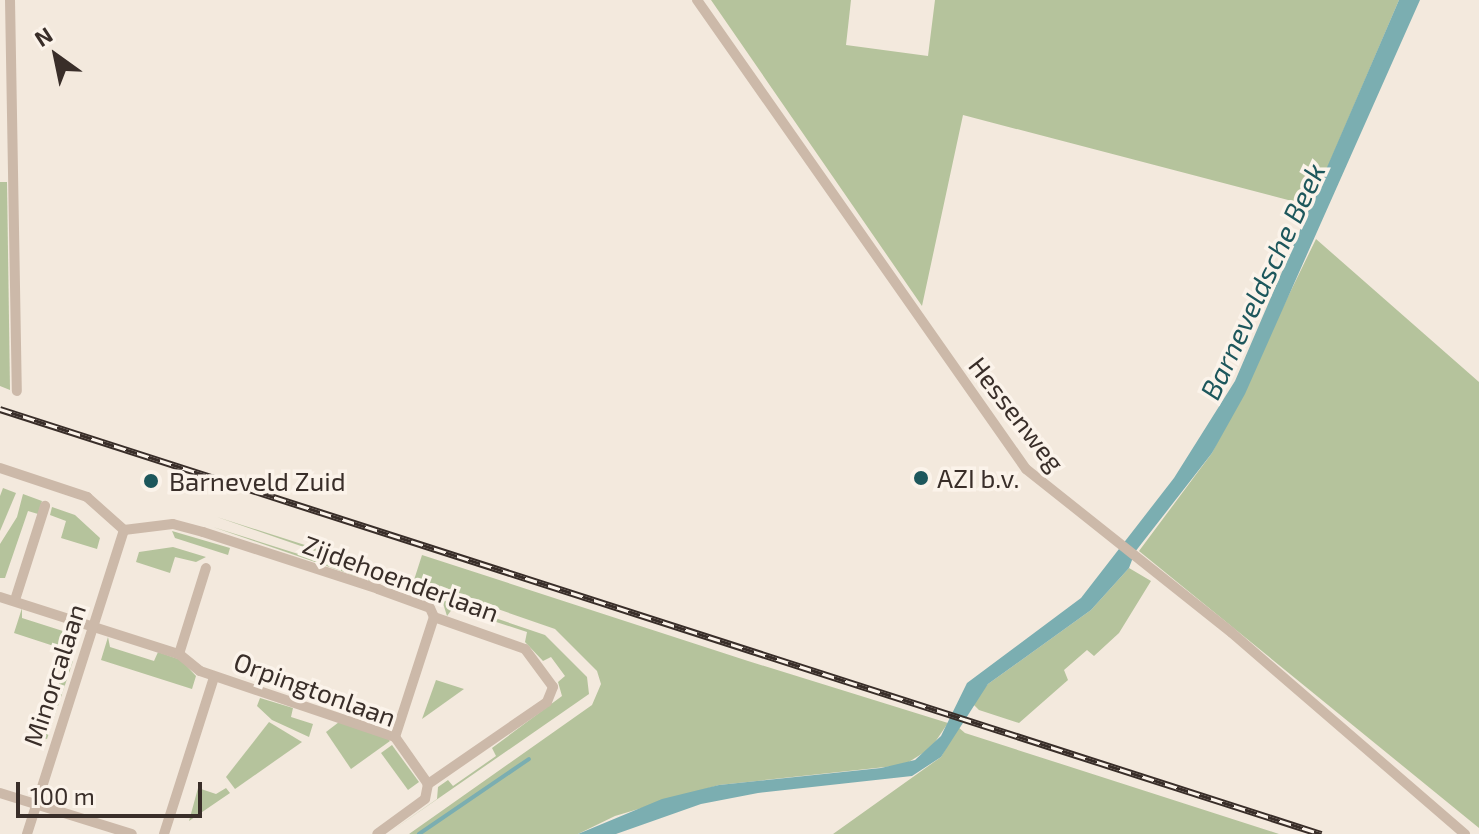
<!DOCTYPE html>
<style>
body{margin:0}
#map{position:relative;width:1479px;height:834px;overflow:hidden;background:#f3e9dd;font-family:"Exo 2",sans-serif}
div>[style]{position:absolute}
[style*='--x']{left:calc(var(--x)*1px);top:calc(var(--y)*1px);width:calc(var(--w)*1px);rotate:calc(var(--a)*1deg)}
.green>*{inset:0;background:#b5c39c}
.water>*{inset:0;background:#7baeb1}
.stream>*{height:4px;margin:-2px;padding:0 2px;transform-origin:2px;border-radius:2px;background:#7baeb1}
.minor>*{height:10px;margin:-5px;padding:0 5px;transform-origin:5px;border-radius:5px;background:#ccb9a9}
.rail>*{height:7px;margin-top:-3.5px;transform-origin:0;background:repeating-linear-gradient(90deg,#fbf3ea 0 12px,#392e29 0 24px);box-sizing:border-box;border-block:2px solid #392e29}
.dots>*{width:22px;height:22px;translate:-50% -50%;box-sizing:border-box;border:4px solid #fbf3ea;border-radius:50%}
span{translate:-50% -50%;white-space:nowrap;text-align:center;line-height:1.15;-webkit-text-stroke:7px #fbf3ea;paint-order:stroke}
.street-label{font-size:26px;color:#392e29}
.poi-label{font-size:26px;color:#392e29}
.left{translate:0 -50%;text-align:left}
.water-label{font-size:28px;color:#1d575c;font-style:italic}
.north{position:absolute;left:16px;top:16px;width:80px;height:80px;-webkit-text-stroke:6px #fbf3ea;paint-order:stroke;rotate:327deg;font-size:22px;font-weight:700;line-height:32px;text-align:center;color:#392e29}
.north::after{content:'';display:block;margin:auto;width:28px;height:36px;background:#392e29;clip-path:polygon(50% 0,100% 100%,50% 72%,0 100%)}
.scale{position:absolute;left:16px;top:782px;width:186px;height:36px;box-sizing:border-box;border:4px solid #392e29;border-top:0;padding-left:10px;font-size:24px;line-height:28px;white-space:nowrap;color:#392e29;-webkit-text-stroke:6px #fbf3ea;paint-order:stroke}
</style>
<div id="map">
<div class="green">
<div style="clip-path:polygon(711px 0,851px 0,846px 45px,928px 56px,935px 0,1399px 0,1311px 206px,963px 115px,922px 306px)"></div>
<div style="clip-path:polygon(0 182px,7px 182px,10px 390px,0 386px)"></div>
<div style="clip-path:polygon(1316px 239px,1479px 382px,1479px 828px,1139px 551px,1212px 453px)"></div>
<div style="clip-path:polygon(3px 488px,16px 493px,0 531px,0 496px)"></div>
<div style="clip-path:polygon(23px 494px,42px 501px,38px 514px,28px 511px,5px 578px,0 578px,0 544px,17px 517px)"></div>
<div style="clip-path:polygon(52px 507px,75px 515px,100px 538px,97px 549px,61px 538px,66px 521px,50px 515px)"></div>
<div style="clip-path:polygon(217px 517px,377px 568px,376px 572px)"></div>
<div style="clip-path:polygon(213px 527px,374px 578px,373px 582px)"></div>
<div style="clip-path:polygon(172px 531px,230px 548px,228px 555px,175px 538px)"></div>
<div style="clip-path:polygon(173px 547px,206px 557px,196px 562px,175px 557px,170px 573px,136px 562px,139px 552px)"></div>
<div style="clip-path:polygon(422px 555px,748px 661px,948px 723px,931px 748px,904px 765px,719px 785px,615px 816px,578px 834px,409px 834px,592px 705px,601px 684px,597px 671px,555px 629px,414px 580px)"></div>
<div style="clip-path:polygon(1129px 568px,1151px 581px,1119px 633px,1094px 656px,1087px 650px,1064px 670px,1068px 680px,1019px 723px,979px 710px,972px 703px,988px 684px,1091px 610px)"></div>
<div style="clip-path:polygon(442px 600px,545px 635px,587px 677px,589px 694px,387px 834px,437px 799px,438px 787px,448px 780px,453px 786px,496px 756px,492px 748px,562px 696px,558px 682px,565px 676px,551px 657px,543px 661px,525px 642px,527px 632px,453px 608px,447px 616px)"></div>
<div style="clip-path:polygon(22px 608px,22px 618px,66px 632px,74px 625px,66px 650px,14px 633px)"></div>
<div style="clip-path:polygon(108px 637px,110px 647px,154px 661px,158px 652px,181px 660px,196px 676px,192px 689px,101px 660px)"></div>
<div style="clip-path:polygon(67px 659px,73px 661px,47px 739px,42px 738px)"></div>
<div style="clip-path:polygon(436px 680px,464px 689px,422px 719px)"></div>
<div style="clip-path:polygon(260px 698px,293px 708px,291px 717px,313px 724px,309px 737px,272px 720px,257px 706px)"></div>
<div style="clip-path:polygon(269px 722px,302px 742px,235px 789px,226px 777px)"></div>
<div style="clip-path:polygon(339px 722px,387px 738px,390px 741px,351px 769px,326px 732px)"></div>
<div style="clip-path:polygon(958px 727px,965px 733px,1279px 834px,833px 834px,941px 757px)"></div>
<div style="clip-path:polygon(392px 745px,419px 782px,408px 790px,381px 753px)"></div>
<div style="clip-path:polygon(198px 788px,216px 794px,226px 788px,230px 793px,189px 821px)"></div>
</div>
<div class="water">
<div style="clip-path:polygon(1399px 0,1420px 0,1245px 394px,1212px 453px,1135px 552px,1129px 568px,1091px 610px,988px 684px,941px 757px,912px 776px,758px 793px,701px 804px,616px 834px,578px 834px,662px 799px,719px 785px,881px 768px,915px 760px,941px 736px,967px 683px,1081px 598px,1174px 478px,1235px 381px)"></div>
</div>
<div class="stream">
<div style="--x:419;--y:834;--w:133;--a:-34.3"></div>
</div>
<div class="minor">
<div style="--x:10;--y:0;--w:391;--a:89"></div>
<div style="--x:697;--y:0;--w:573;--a:54.95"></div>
<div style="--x:1026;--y:469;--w:263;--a:38.5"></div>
<div style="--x:1232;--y:633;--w:308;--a:40.8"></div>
<div style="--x:0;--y:468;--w:92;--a:18.4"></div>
<div style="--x:87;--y:497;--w:50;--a:41.7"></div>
<div style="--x:124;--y:530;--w:49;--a:-7"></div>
<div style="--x:173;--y:524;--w:31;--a:15"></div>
<div style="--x:203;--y:532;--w:184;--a:18"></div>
<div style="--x:378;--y:589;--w:55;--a:20.1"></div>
<div style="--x:430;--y:608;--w:10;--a:66"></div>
<div style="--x:434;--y:617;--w:96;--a:19.4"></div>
<div style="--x:525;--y:649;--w:47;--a:53.6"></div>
<div style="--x:553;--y:687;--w:16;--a:112"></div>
<div style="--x:547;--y:702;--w:145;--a:145.4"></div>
<div style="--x:428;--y:784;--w:15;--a:101"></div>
<div style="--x:425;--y:799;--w:59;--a:143.9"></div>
<div style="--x:0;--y:597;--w:188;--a:17.7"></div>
<div style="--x:179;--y:654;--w:27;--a:39"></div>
<div style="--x:200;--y:671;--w:206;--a:18.7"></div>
<div style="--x:395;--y:737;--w:57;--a:54.9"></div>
<div style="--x:15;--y:600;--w:99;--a:-72.3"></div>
<div style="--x:179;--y:654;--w:90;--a:-72.6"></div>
<div style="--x:395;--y:737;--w:126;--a:-72"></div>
<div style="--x:0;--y:793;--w:138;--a:17.3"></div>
<div style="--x:27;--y:834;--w:319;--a:-72.3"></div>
<div style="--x:164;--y:834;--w:165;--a:-72.3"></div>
</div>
<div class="rail">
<div style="--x:0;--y:409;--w:1388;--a:17.83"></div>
</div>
<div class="dots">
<div style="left:921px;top:478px;background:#1d575c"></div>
<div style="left:151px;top:481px;background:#1d575c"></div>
</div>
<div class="street-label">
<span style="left:1017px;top:414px;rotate:52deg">Hessenweg</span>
<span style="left:401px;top:578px;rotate:20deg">Zijdehoenderlaan</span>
<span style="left:54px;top:675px;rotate:-72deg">Minorcalaan</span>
<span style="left:315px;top:689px;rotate:20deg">Orpingtonlaan</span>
</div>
<div class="poi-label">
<span class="left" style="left:937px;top:478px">AZI b.v.</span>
<span class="left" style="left:169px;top:481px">Barneveld Zuid</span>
</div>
<div class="water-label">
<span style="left:1262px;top:281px;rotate:-65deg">Barneveldsche Beek</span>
</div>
<div class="north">N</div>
<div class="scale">100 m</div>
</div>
